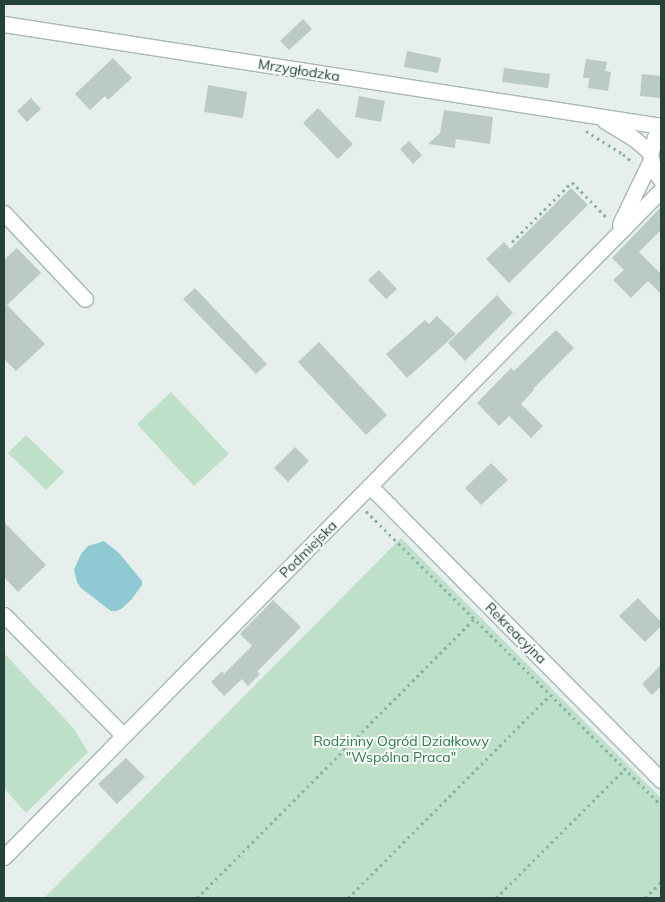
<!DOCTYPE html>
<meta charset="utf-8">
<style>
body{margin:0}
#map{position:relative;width:665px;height:902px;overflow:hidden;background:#e6efeb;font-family:Mulish,sans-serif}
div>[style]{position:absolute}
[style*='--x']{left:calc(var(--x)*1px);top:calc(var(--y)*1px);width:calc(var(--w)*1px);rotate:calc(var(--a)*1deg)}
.green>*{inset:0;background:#bfe0c8}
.water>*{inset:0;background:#8ec9d4}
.building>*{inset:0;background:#bbcac4}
.path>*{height:3px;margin-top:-1.5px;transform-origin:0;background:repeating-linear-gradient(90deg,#86b3a5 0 2.5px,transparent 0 6.5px)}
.roads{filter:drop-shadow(1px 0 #a8b8b2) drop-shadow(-1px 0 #a8b8b2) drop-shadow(0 1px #a8b8b2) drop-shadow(0 -1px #a8b8b2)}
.minor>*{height:15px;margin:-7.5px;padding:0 7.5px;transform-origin:7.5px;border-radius:7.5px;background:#fff}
span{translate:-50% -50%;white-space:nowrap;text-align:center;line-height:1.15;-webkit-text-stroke:4px #f7fbf9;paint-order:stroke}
.street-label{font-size:14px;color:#24423a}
.park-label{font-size:14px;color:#2d7a4b}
.frame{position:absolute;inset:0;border:5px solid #24423a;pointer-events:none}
</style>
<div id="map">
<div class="green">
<div style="clip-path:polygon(171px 392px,229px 454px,194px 486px,137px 424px)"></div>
<div style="clip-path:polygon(26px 435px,64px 472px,46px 490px,8px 453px)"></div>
<div style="clip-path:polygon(401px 538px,661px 798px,661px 898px,44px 898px)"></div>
<div style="clip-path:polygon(4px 653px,74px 729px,88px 752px,26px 813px,4px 788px)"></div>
</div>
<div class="water">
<div style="clip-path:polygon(104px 541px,119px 553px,142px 581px,142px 585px,131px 600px,121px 609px,116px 611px,111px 611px,81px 588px,77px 582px,74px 570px,81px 554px,88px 546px)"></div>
</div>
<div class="building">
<div style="clip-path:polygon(303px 19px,312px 29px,289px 50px,280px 41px)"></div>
<div style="clip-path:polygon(407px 51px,441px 58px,438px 73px,404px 67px)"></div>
<div style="clip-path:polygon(113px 58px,132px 78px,108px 100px,105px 96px,90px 110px,75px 94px)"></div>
<div style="clip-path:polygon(586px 59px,607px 62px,605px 71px,611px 72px,608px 91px,588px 88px,589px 78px,583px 78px)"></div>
<div style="clip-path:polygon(504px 68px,550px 74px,548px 88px,502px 82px)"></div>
<div style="clip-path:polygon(642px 74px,661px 76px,661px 98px,640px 96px)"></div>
<div style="clip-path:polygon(208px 85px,247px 92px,243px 118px,204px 112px)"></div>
<div style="clip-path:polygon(359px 96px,385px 101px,381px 122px,355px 117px)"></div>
<div style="clip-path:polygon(31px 98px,41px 109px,27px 122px,17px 111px)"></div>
<div style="clip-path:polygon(318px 108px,353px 144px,338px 159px,303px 123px)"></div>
<div style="clip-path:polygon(444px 110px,493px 117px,490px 144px,456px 139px,455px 148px,428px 144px,440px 133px)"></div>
<div style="clip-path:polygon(409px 141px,422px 155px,413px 164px,400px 149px)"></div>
<div style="clip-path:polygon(571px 188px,588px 205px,509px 283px,486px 259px,504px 242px,510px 249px)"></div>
<div style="clip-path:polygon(661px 207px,661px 230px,639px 252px,661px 274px,661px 294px,648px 281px,631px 298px,613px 280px,624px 270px,612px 258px)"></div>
<div style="clip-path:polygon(17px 248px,41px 273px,7px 305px,45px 344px,16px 371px,4px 359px,4px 260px)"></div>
<div style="clip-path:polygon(379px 270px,397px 289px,386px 299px,368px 280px)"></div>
<div style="clip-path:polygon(195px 288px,267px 364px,256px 374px,183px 299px)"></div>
<div style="clip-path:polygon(497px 295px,513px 313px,465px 361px,448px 343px)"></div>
<div style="clip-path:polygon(437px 316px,456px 334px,407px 378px,386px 354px,425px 320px,429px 324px)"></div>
<div style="clip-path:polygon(556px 330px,574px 348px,533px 389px,534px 390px,521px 404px,543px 426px,531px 438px,509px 416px,499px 426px,477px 403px,511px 368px,514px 371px)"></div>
<div style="clip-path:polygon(319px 342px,387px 415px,366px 435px,298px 362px)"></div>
<div style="clip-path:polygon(295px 447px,309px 461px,288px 482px,274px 468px)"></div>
<div style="clip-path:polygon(491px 463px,508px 480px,481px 505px,465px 488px)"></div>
<div style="clip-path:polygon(4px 522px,46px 565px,18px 592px,4px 577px)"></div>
<div style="clip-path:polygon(638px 598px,661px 622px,661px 626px,645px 642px,619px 616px)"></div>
<div style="clip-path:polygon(273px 600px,301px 627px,257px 672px,260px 674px,248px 686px,242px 679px,224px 696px,211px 682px,222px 671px,224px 674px,252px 646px,240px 634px)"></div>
<div style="clip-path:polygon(661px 665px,661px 686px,652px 695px,642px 684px)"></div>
<div style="clip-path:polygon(126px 758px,145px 777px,117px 804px,98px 784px)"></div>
</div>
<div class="path">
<div style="--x:586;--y:131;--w:44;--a:31.9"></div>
<div style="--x:623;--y:154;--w:13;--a:42"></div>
<div style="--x:512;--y:242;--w:85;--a:-45"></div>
<div style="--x:572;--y:182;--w:49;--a:45.8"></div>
<div style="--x:366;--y:511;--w:416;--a:44.9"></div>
<div style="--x:197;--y:898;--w:393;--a:-45.2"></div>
<div style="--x:348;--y:898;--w:286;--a:-45.1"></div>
<div style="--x:496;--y:898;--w:182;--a:-45"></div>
<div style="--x:645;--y:898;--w:23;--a:-45"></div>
</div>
<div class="roads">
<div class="minor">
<div style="--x:4;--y:24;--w:665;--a:8.82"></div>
<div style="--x:605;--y:121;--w:31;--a:31"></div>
<div style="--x:632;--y:137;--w:23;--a:40"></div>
<div style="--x:661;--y:129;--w:10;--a:127"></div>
<div style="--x:655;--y:137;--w:18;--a:106"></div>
<div style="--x:650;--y:154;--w:17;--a:77"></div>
<div style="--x:654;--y:171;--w:11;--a:52"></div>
<div style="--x:4;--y:213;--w:118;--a:46.7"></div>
<div style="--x:620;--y:224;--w:71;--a:-64.2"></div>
<div style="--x:370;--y:486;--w:414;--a:45.3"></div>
<div style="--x:4;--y:615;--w:169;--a:45.2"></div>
<div style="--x:4;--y:857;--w:936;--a:-45.43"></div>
</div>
</div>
<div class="street-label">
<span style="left:299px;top:70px;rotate:9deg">Mrzygłodzka</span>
<span style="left:308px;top:549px;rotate:-45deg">Podmiejska</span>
<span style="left:516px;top:633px;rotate:45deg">Rekreacyjna</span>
</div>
<div class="park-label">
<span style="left:401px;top:749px">Rodzinny Ogród Działkowy<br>"Wspólna Praca"</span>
</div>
<div class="frame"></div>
</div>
